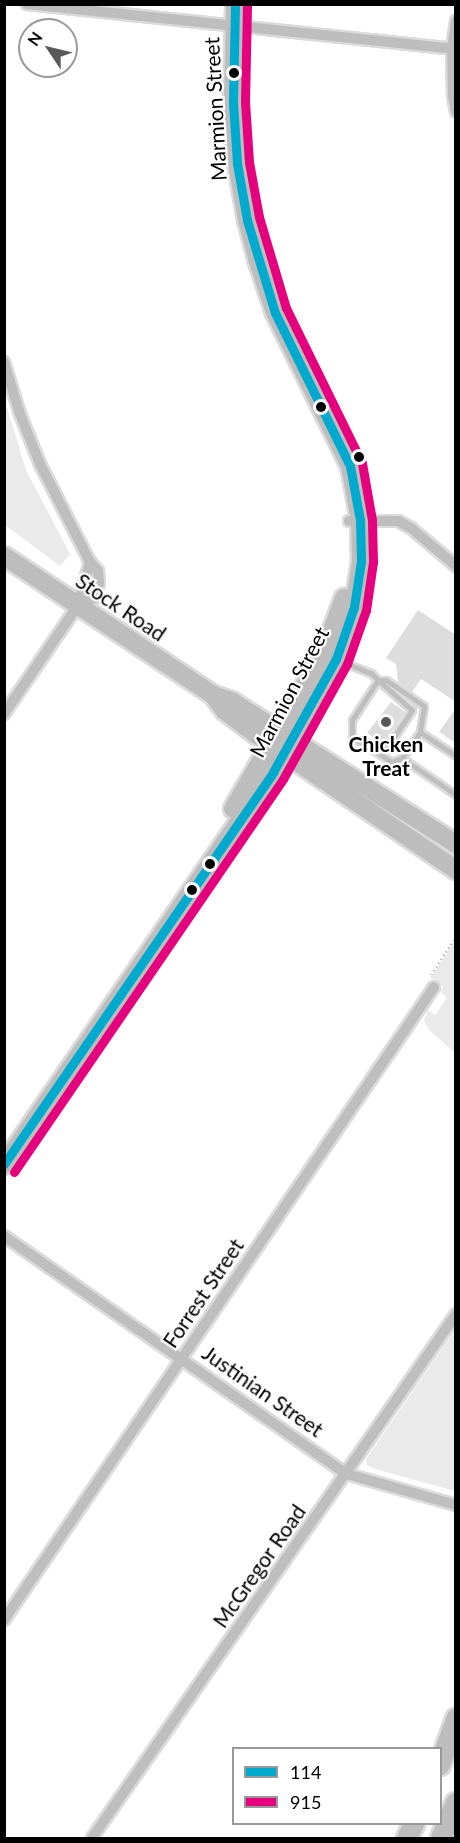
<!DOCTYPE html>
<style>
body{margin:0}
#map{position:relative;width:460px;height:1843px;overflow:hidden;background:#fff;font-family:Lato,sans-serif}
div>[style]{position:absolute}
[style*='--x']{left:calc(var(--x)*1px);top:calc(var(--y)*1px);width:calc(var(--w)*1px);rotate:calc(var(--a)*1deg)}
.green>*{inset:0;background:#eaeaea}
.building>*{inset:0;background:#ddd}
.path>*{height:2px;margin-top:-1px;transform-origin:0;background:repeating-linear-gradient(90deg,#b8b8b8 0 1.5px,transparent 0 4.5px)}
.roads{filter:drop-shadow(2px 0 #dbdbdb) drop-shadow(-2px 0 #dbdbdb) drop-shadow(0 2px #dbdbdb) drop-shadow(0 -2px #dbdbdb)}
.lane>*{height:5px;margin:-2.5px;padding:0 2.5px;transform-origin:2.5px;border-radius:2.5px;background:#bebebe}
.street>*{height:10px;margin:-5px;padding:0 5px;transform-origin:5px;border-radius:5px;background:#bebebe}
.primary>*{height:18px;margin:-9px;padding:0 9px;transform-origin:9px;border-radius:9px;background:#bdbdbd}
.highway>*{height:20px;margin:-10px;padding:0 10px;transform-origin:10px;border-radius:10px;background:#bdbdbd}
.bus-1>*{height:9px;margin:-4.5px;padding:0 4.5px;transform-origin:4.5px;border-radius:4.5px;background:#00a9ce}
.bus-2>*{height:9px;margin:-4.5px;padding:0 4.5px;transform-origin:4.5px;border-radius:4.5px;background:#e5007d}
.dots>*{width:16px;height:16px;translate:-50% -50%;box-sizing:border-box;border:3px solid #fff;border-radius:50%}
span{translate:-50% -50%;white-space:nowrap;text-align:center;line-height:1.15;-webkit-text-stroke:4.5px #fff;paint-order:stroke}
.street-label{font-size:21px;color:#000}
.poi-label{font-size:21px;color:#000;font-weight:700}
.frame{position:absolute;inset:0;border:6px solid #000;pointer-events:none}
.legend{position:absolute;left:232px;top:1747px;width:210px;height:78px;box-sizing:border-box;background:#fff;border:2px solid #999;margin:0;padding:8px 10px;list-style:none;font-size:18px;color:#000}
.legend li{display:flex;align-items:center;gap:12px;height:30px}
.legend b{width:30px;border:2px solid #999}
.north{position:absolute;left:18px;top:18px;width:60px;height:60px;box-sizing:border-box;background:#fff;border:2px solid #999;border-radius:50%;rotate:305deg;font-size:16px;font-weight:700;line-height:24px;text-align:center;color:#000}
.north::after{content:'';display:block;margin:auto;width:21px;height:27px;background:#595959;clip-path:polygon(50% 0,100% 100%,50% 72%,0 100%)}
</style>
<div id="map">
<div class="green">
<div style="clip-path:polygon(4px 398px,26px 470px,70px 554px,60px 566px,5px 525px)"></div>
<div style="clip-path:polygon(455px 940px,455px 1053px,428px 1029px,424px 1020px,428px 1010px,435px 1015px,447px 998px,440px 991px,443px 986px,430px 978px)"></div>
<div style="clip-path:polygon(455px 1330px,455px 1491px,375px 1469px,367px 1465px,366px 1459px)"></div>
</div>
<div class="building">
<div style="clip-path:polygon(418px 610px,456px 635px,456px 702px,421px 679px,412px 692px,398px 682px,396px 664px,386px 658px)"></div>
<div style="clip-path:polygon(391px 702px,405px 712px,383px 744px,367px 733px)"></div>
<div style="clip-path:polygon(456px 708px,456px 743px,439px 732px)"></div>
</div>
<div class="path">
<div style="--x:431;--y:975;--w:45;--a:-56.7"></div>
</div>
<div class="roads">
<div class="lane">
<div style="--x:338;--y:660;--w:35;--a:22"></div>
<div style="--x:371;--y:673;--w:10;--a:45"></div>
<div style="--x:378;--y:680;--w:48;--a:123"></div>
<div style="--x:352;--y:720;--w:17;--a:90"></div>
<div style="--x:352;--y:737;--w:47;--a:32"></div>
<div style="--x:392;--y:762;--w:11;--a:-22"></div>
<div style="--x:402;--y:758;--w:65;--a:34.4"></div>
<div style="--x:378;--y:680;--w:45;--a:41.4"></div>
<div style="--x:412;--y:710;--w:54;--a:123.7"></div>
<div style="--x:378;--y:680;--w:8;--a:0"></div>
<div style="--x:386;--y:680;--w:46;--a:34.4"></div>
<div style="--x:424;--y:706;--w:26;--a:99"></div>
<div style="--x:402;--y:758;--w:32;--a:-55"></div>
<div style="--x:420;--y:732;--w:43;--a:33.7"></div>
</div>
<div class="street">
<div style="--x:27;--y:4;--w:431;--a:6"></div>
<div style="--x:456;--y:21;--w:28;--a:98"></div>
<div style="--x:452;--y:49;--w:47;--a:88.8"></div>
<div style="--x:453;--y:96;--w:16;--a:79"></div>
<div style="--x:4;--y:362;--w:54;--a:72.9"></div>
<div style="--x:20;--y:414;--w:54;--a:68.2"></div>
<div style="--x:40;--y:464;--w:110;--a:63"></div>
<div style="--x:90;--y:562;--w:12;--a:48"></div>
<div style="--x:98;--y:571;--w:12;--a:85"></div>
<div style="--x:99;--y:583;--w:16;--a:108"></div>
<div style="--x:94;--y:598;--w:17;--a:156"></div>
<div style="--x:349;--y:521;--w:49;--a:0"></div>
<div style="--x:398;--y:521;--w:15;--a:28"></div>
<div style="--x:411;--y:528;--w:59;--a:40.2"></div>
<div style="--x:4;--y:714;--w:132;--a:-55.8"></div>
<div style="--x:78;--y:605;--w:45;--a:-74.4"></div>
<div style="--x:4;--y:1236;--w:417;--a:34.8"></div>
<div style="--x:347;--y:1474;--w:113;--a:15.9"></div>
<div style="--x:4;--y:1620;--w:765;--a:-55.81"></div>
<div style="--x:92;--y:1838;--w:638;--a:-55.21"></div>
</div>
<div class="primary">
<div style="--x:4;--y:556;--w:251;--a:33.6"></div>
<div style="--x:213;--y:695;--w:21;--a:19"></div>
<div style="--x:233;--y:702;--w:264;--a:32.5"></div>
<div style="--x:213;--y:695;--w:20;--a:53"></div>
<div style="--x:225;--y:711;--w:39;--a:37"></div>
<div style="--x:256;--y:734;--w:242;--a:34.2"></div>
<div style="--x:233;--y:809;--w:179;--a:-59.9"></div>
<div style="--x:323;--y:654;--w:60;--a:-69.4"></div>
<div style="--x:4;--y:1165;--w:476;--a:-55.6"></div>
<div style="--x:273;--y:772;--w:129;--a:-60.9"></div>
<div style="--x:336;--y:659;--w:55;--a:-70.9"></div>
<div style="--x:354;--y:607;--w:47;--a:-81.3"></div>
<div style="--x:361;--y:561;--w:41;--a:-91.4"></div>
<div style="--x:360;--y:520;--w:55;--a:-100.5"></div>
<div style="--x:350;--y:466;--w:170;--a:-116.1"></div>
<div style="--x:275;--y:313;--w:54;--a:-108.4"></div>
<div style="--x:258;--y:262;--w:43;--a:-104.7"></div>
<div style="--x:247;--y:220;--w:58;--a:-100"></div>
<div style="--x:237;--y:163;--w:61;--a:-93.8"></div>
<div style="--x:233;--y:102;--w:98;--a:-88.8"></div>
</div>
<div class="highway">
<div style="--x:440;--y:1765;--w:49;--a:-70.8"></div>
<div style="--x:407;--y:1838;--w:16;--a:-63"></div>
<div style="--x:441;--y:1838;--w:38;--a:-67"></div>
</div>
</div>
<div class="bus-1">
<div style="--x:4;--y:1164;--w:475;--a:-55.5"></div>
<div style="--x:273;--y:772;--w:129;--a:-60.9"></div>
<div style="--x:336;--y:659;--w:55;--a:-70.9"></div>
<div style="--x:354;--y:607;--w:47;--a:-81.3"></div>
<div style="--x:361;--y:561;--w:41;--a:-91.4"></div>
<div style="--x:360;--y:520;--w:55;--a:-100.5"></div>
<div style="--x:350;--y:466;--w:170;--a:-116.1"></div>
<div style="--x:275;--y:313;--w:97;--a:-106.8"></div>
<div style="--x:247;--y:220;--w:58;--a:-100"></div>
<div style="--x:237;--y:163;--w:61;--a:-93.8"></div>
<div style="--x:233;--y:102;--w:98;--a:-88.8"></div>
</div>
<div class="bus-2">
<div style="--x:14;--y:1172;--w:476;--a:-55.6"></div>
<div style="--x:283;--y:779;--w:132;--a:-60.9"></div>
<div style="--x:347;--y:664;--w:57;--a:-70.6"></div>
<div style="--x:366;--y:610;--w:49;--a:-81.7"></div>
<div style="--x:373;--y:562;--w:42;--a:-91.4"></div>
<div style="--x:372;--y:520;--w:58;--a:-100"></div>
<div style="--x:362;--y:463;--w:173;--a:-116.1"></div>
<div style="--x:286;--y:308;--w:95;--a:-106.5"></div>
<div style="--x:259;--y:217;--w:56;--a:-100.3"></div>
<div style="--x:249;--y:162;--w:60;--a:-93.8"></div>
<div style="--x:245;--y:102;--w:98;--a:-88.8"></div>
</div>
<div class="dots">
<div style="left:234px;top:73px;background:#000"></div>
<div style="left:321px;top:407px;background:#000"></div>
<div style="left:359px;top:457px;background:#000"></div>
<div style="left:386px;top:722px;background:#595959"></div>
<div style="left:210px;top:864px;background:#000"></div>
<div style="left:192px;top:890px;background:#000"></div>
</div>
<div class="street-label">
<span style="left:215px;top:109px;rotate:-93deg">Marmion Street</span>
<span style="left:121px;top:607px;rotate:34deg">Stock Road</span>
<span style="left:289px;top:692px;rotate:-62deg">Marmion Street</span>
<span style="left:203px;top:1293px;rotate:-56deg">Forrest Street</span>
<span style="left:263px;top:1391px;rotate:35deg">Justinian Street</span>
<span style="left:259px;top:1566px;rotate:-55deg">McGregor Road</span>
</div>
<div class="poi-label">
<span style="left:386px;top:756px">Chicken<br>Treat</span>
</div>
<div class="frame"></div>
<ul class="legend">
<li><b style="height:8px;background:#00a9ce"></b>114</li>
<li><b style="height:8px;background:#e5007d"></b>915</li>
</ul>
<div class="north">N</div>
</div>
